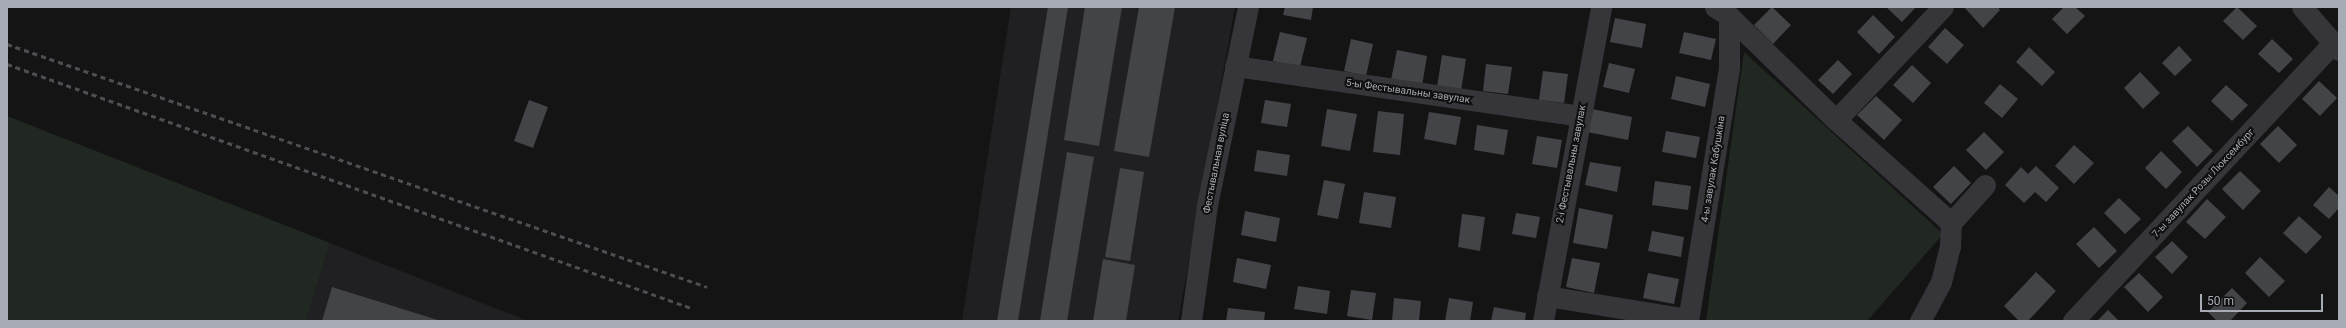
<!DOCTYPE html>
<meta charset="utf-8">
<style>
body{margin:0}
#map{position:relative;width:2346px;height:328px;overflow:hidden;background:#141415;font-family:Roboto,sans-serif}
div>[style]{position:absolute}
[style*='--x']{left:calc(var(--x)*1px);top:calc(var(--y)*1px);width:calc(var(--w)*1px);rotate:calc(var(--a)*1deg)}
.built>*{inset:0;background:#202022}
.green>*{inset:0;background:#212821}
.building>*{inset:0;background:#434448}
.minor>*{height:21px;margin:-10.5px;padding:0 10.5px;transform-origin:10.5px;border-radius:10.5px;background:#36363a}
.rail>*{height:3px;margin-top:-1.5px;transform-origin:0;background:repeating-linear-gradient(90deg,#4d4e53 0 5px,transparent 0 9px)}
span{translate:-50% -50%;white-space:nowrap;text-align:center;line-height:1.15;-webkit-text-stroke:4px #0f0f10;paint-order:stroke}
.street-label{font-size:10px;color:#a7abb4}
.frame{position:absolute;inset:0;border:8px solid #a7abb4;pointer-events:none}
.scale{position:absolute;left:2200px;top:294px;width:123px;height:18px;box-sizing:border-box;border:2px solid #a7abb4;border-top:0;padding-left:5px;font-size:12px;line-height:14px;white-space:nowrap;color:#a7abb4;-webkit-text-stroke:3px #0f0f10;paint-order:stroke}
</style>
<div id="map">
<div class="built">
<div style="clip-path:polygon(1011px 7px,1235px 7px,1178px 321px,962px 321px)"></div>
<div style="clip-path:polygon(330px 243px,528px 321px,306px 321px)"></div>
</div>
<div class="green">
<div style="clip-path:polygon(1744px 52px,1943px 234px,1867px 321px,1706px 321px)"></div>
<div style="clip-path:polygon(7px 116px,330px 243px,306px 321px,7px 321px)"></div>
</div>
<div class="building">
<div style="clip-path:polygon(1048px 7px,1068px 7px,1018px 321px,997px 321px)"></div>
<div style="clip-path:polygon(1085px 7px,1122px 7px,1099px 146px,1064px 140px)"></div>
<div style="clip-path:polygon(1139px 7px,1175px 7px,1149px 157px,1114px 151px)"></div>
<div style="clip-path:polygon(1285px 7px,1313px 7px,1311px 20px,1283px 15px)"></div>
<div style="clip-path:polygon(1772px 7px,1791px 25px,1773px 44px,1754px 25px)"></div>
<div style="clip-path:polygon(1886px 7px,1916px 7px,1902px 22px)"></div>
<div style="clip-path:polygon(1964px 7px,1998px 7px,2000px 10px,1983px 28px)"></div>
<div style="clip-path:polygon(2064px 7px,2075px 7px,2085px 16px,2067px 34px,2052px 19px)"></div>
<div style="clip-path:polygon(2237px 7px,2257px 26px,2243px 40px,2223px 21px)"></div>
<div style="clip-path:polygon(1873px 15px,1895px 37px,1879px 54px,1857px 32px)"></div>
<div style="clip-path:polygon(1615px 18px,1646px 24px,1642px 48px,1610px 42px)"></div>
<div style="clip-path:polygon(1945px 28px,1964px 45px,1947px 64px,1928px 47px)"></div>
<div style="clip-path:polygon(1280px 32px,1307px 38px,1300px 67px,1273px 61px)"></div>
<div style="clip-path:polygon(1684px 32px,1716px 39px,1711px 60px,1679px 53px)"></div>
<div style="clip-path:polygon(1351px 39px,1373px 44px,1366px 76px,1344px 71px)"></div>
<div style="clip-path:polygon(2272px 39px,2293px 59px,2279px 73px,2258px 54px)"></div>
<div style="clip-path:polygon(2179px 46px,2192px 60px,2175px 76px,2162px 63px)"></div>
<div style="clip-path:polygon(2029px 47px,2055px 72px,2042px 86px,2016px 62px)"></div>
<div style="clip-path:polygon(1397px 50px,1427px 56px,1422px 86px,1391px 80px)"></div>
<div style="clip-path:polygon(1442px 55px,1466px 59px,1461px 91px,1437px 87px)"></div>
<div style="clip-path:polygon(1838px 60px,1852px 74px,1833px 94px,1818px 80px)"></div>
<div style="clip-path:polygon(1609px 63px,1635px 69px,1629px 93px,1603px 87px)"></div>
<div style="clip-path:polygon(1486px 64px,1512px 67px,1508px 94px,1483px 91px)"></div>
<div style="clip-path:polygon(1912px 65px,1931px 83px,1913px 103px,1893px 85px)"></div>
<div style="clip-path:polygon(1543px 71px,1568px 74px,1564px 103px,1539px 100px)"></div>
<div style="clip-path:polygon(2140px 72px,2160px 93px,2143px 109px,2124px 88px)"></div>
<div style="clip-path:polygon(1676px 76px,1710px 84px,1705px 107px,1671px 99px)"></div>
<div style="clip-path:polygon(2319px 81px,2337px 98px,2320px 116px,2302px 99px)"></div>
<div style="clip-path:polygon(2000px 84px,2018px 99px,2002px 118px,1984px 103px)"></div>
<div style="clip-path:polygon(2226px 85px,2248px 105px,2232px 121px,2211px 101px)"></div>
<div style="clip-path:polygon(1876px 96px,1902px 120px,1884px 140px,1857px 115px)"></div>
<div style="clip-path:polygon(529px 100px,548px 107px,533px 148px,514px 141px)"></div>
<div style="clip-path:polygon(1265px 100px,1291px 104px,1287px 127px,1261px 123px)"></div>
<div style="clip-path:polygon(1327px 109px,1357px 114px,1350px 151px,1321px 146px)"></div>
<div style="clip-path:polygon(1592px 109px,1632px 117px,1628px 140px,1587px 132px)"></div>
<div style="clip-path:polygon(1378px 111px,1404px 114px,1400px 155px,1373px 152px)"></div>
<div style="clip-path:polygon(1429px 112px,1461px 117px,1456px 145px,1424px 139px)"></div>
<div style="clip-path:polygon(1477px 125px,1508px 130px,1504px 155px,1474px 150px)"></div>
<div style="clip-path:polygon(2188px 126px,2213px 151px,2197px 167px,2172px 141px)"></div>
<div style="clip-path:polygon(2278px 126px,2297px 145px,2279px 163px,2260px 144px)"></div>
<div style="clip-path:polygon(1666px 131px,1700px 137px,1696px 158px,1662px 152px)"></div>
<div style="clip-path:polygon(1984px 132px,2004px 152px,1986px 170px,1966px 150px)"></div>
<div style="clip-path:polygon(1537px 136px,1562px 140px,1557px 168px,1532px 164px)"></div>
<div style="clip-path:polygon(2074px 145px,2094px 163px,2074px 184px,2055px 166px)"></div>
<div style="clip-path:polygon(1257px 150px,1290px 155px,1287px 176px,1254px 171px)"></div>
<div style="clip-path:polygon(2161px 151px,2182px 172px,2166px 189px,2145px 168px)"></div>
<div style="clip-path:polygon(1067px 152px,1094px 157px,1067px 321px,1040px 321px)"></div>
<div style="clip-path:polygon(1590px 162px,1621px 167px,1617px 192px,1585px 185px)"></div>
<div style="clip-path:polygon(1954px 166px,1971px 183px,1951px 204px,1933px 187px)"></div>
<div style="clip-path:polygon(2036px 166px,2059px 188px,2046px 202px,2035px 192px,2024px 203px,2005px 185px,2021px 167px,2028px 174px)"></div>
<div style="clip-path:polygon(1120px 168px,1144px 172px,1130px 261px,1105px 257px)"></div>
<div style="clip-path:polygon(2240px 171px,2261px 191px,2243px 210px,2222px 189px)"></div>
<div style="clip-path:polygon(1324px 180px,1345px 184px,1338px 219px,1317px 215px)"></div>
<div style="clip-path:polygon(1655px 181px,1691px 186px,1688px 210px,1652px 205px)"></div>
<div style="clip-path:polygon(2329px 187px,2339px 196px,2339px 208px,2329px 219px,2313px 205px)"></div>
<div style="clip-path:polygon(1364px 192px,1396px 197px,1391px 228px,1359px 223px)"></div>
<div style="clip-path:polygon(2119px 198px,2141px 219px,2125px 234px,2104px 213px)"></div>
<div style="clip-path:polygon(2207px 199px,2226px 217px,2205px 239px,2186px 222px)"></div>
<div style="clip-path:polygon(1579px 208px,1613px 215px,1607px 249px,1573px 243px)"></div>
<div style="clip-path:polygon(1245px 211px,1280px 218px,1276px 242px,1241px 235px)"></div>
<div style="clip-path:polygon(1516px 213px,1540px 217px,1536px 238px,1512px 234px)"></div>
<div style="clip-path:polygon(1462px 214px,1485px 217px,1480px 251px,1458px 247px)"></div>
<div style="clip-path:polygon(2299px 216px,2322px 237px,2306px 254px,2283px 233px)"></div>
<div style="clip-path:polygon(2094px 227px,2117px 251px,2099px 268px,2076px 244px)"></div>
<div style="clip-path:polygon(1652px 231px,1684px 237px,1681px 257px,1648px 251px)"></div>
<div style="clip-path:polygon(2172px 241px,2188px 257px,2172px 274px,2155px 257px)"></div>
<div style="clip-path:polygon(2260px 257px,2285px 281px,2269px 297px,2245px 273px)"></div>
<div style="clip-path:polygon(1237px 258px,1271px 265px,1266px 289px,1233px 282px)"></div>
<div style="clip-path:polygon(1572px 258px,1600px 263px,1594px 293px,1566px 287px)"></div>
<div style="clip-path:polygon(1103px 259px,1135px 265px,1126px 321px,1093px 321px)"></div>
<div style="clip-path:polygon(2036px 272px,2056px 291px,2028px 321px,2019px 321px,2004px 306px)"></div>
<div style="clip-path:polygon(1648px 273px,1679px 279px,1674px 304px,1643px 298px)"></div>
<div style="clip-path:polygon(2139px 273px,2163px 297px,2148px 312px,2124px 287px)"></div>
<div style="clip-path:polygon(1298px 286px,1330px 291px,1327px 314px,1294px 309px)"></div>
<div style="clip-path:polygon(332px 287px,441px 321px,322px 321px)"></div>
<div style="clip-path:polygon(2232px 288px,2247px 303px,2230px 321px,2217px 321px,2208px 312px)"></div>
<div style="clip-path:polygon(1351px 290px,1376px 293px,1372px 320px,1347px 316px)"></div>
<div style="clip-path:polygon(1394px 298px,1421px 301px,1419px 321px,1392px 321px)"></div>
<div style="clip-path:polygon(1449px 298px,1473px 302px,1470px 321px,1445px 321px)"></div>
<div style="clip-path:polygon(1494px 307px,1526px 313px,1525px 321px,1491px 321px)"></div>
<div style="clip-path:polygon(1228px 308px,1265px 312px,1264px 321px,1226px 321px)"></div>
<div style="clip-path:polygon(2108px 310px,2119px 321px,2097px 321px)"></div>
</div>
<div class="minor">
<div style="--x:1715;--y:7;--w:17;--a:33"></div>
<div style="--x:1729;--y:16;--w:149;--a:44.2"></div>
<div style="--x:1836;--y:120;--w:154;--a:41.8"></div>
<div style="--x:1951;--y:223;--w:51;--a:-48.2"></div>
<div style="--x:2302;--y:7;--w:57;--a:49.3"></div>
<div style="--x:1235;--y:66;--w:349;--a:8.2"></div>
<div style="--x:1836;--y:120;--w:156;--a:-46.6"></div>
<div style="--x:1547;--y:296;--w:143;--a:9.3"></div>
<div style="--x:1191;--y:321;--w:117;--a:-82.1"></div>
<div style="--x:1207;--y:205;--w:202;--a:-78.3"></div>
<div style="--x:1543;--y:321;--w:319;--a:-79.5"></div>
<div style="--x:1688;--y:321;--w:256;--a:-80.8"></div>
<div style="--x:1729;--y:68;--w:52;--a:-90"></div>
<div style="--x:1920;--y:321;--w:44;--a:-61.7"></div>
<div style="--x:1941;--y:282;--w:36;--a:-76"></div>
<div style="--x:1950;--y:247;--w:24;--a:-88"></div>
<div style="--x:2073;--y:321;--w:379;--a:-46.9"></div>
</div>
<div class="rail">
<div style="--x:7;--y:44;--w:741;--a:19.14"></div>
<div style="--x:7;--y:64;--w:729;--a:19.63"></div>
</div>
<div class="street-label">
<span style="left:1408px;top:91px;rotate:8deg">5-ы Фестывальны завулак</span>
<span style="left:1216px;top:163px;rotate:-79deg">Фестывальная вуліца</span>
<span style="left:1571px;top:164px;rotate:-79deg">2-і Фестывальны завулак</span>
<span style="left:1713px;top:169px;rotate:-81deg">4-ы завулак Кабушкіна</span>
<span style="left:2203px;top:183px;rotate:-47deg">7-ы завулак Розы Люксембург</span>
</div>
<div class="frame"></div>
<div class="scale">50 m</div>
</div>
